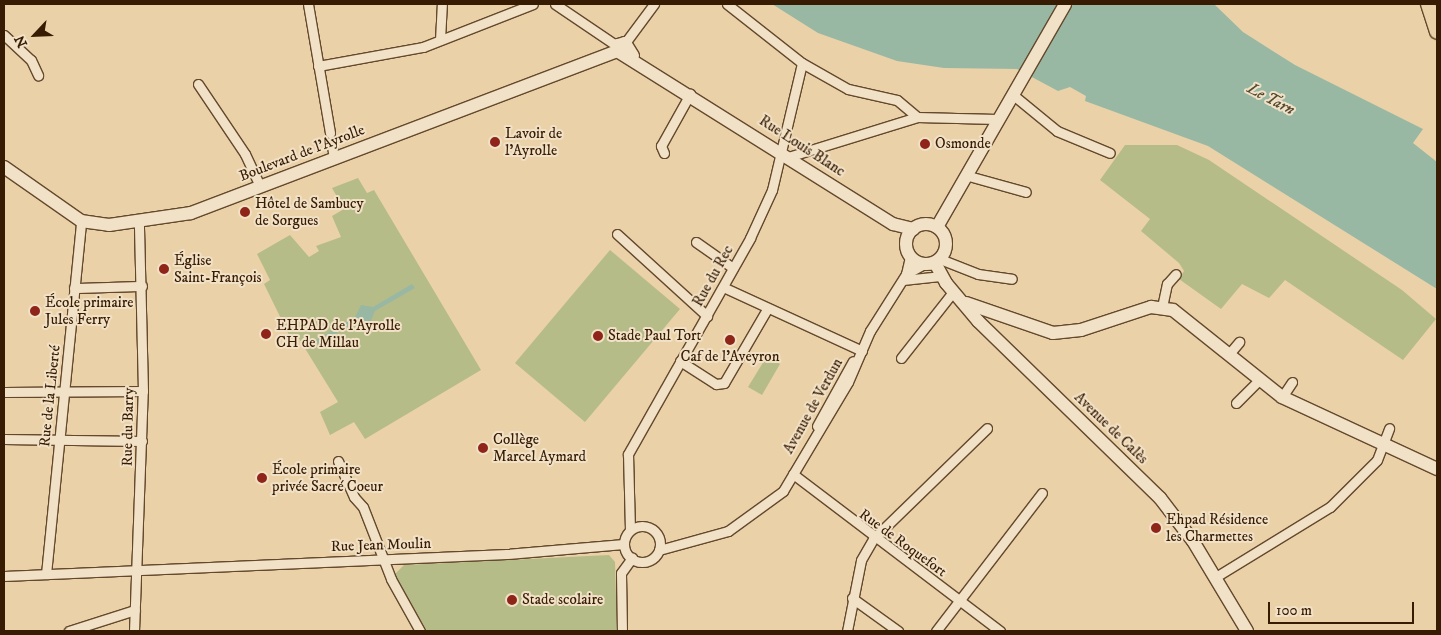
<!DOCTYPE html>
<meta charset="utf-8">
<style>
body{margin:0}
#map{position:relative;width:1441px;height:635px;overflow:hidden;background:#ead1a8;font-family:"IM FELL DW Pica",serif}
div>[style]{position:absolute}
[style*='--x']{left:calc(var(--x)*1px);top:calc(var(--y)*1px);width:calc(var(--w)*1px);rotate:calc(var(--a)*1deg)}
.green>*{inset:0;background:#b6bc88}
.water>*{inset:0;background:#98b8a4}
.roads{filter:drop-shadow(1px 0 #64482c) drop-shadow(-1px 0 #64482c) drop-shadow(0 1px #64482c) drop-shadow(0 -1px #64482c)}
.street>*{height:9px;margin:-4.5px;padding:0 4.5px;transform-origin:4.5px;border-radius:4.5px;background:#f1e1c6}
.street>.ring{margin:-4.5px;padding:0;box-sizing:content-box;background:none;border:9px solid #f1e1c6;border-radius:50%}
.secondary>*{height:12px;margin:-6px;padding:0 6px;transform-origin:6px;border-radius:6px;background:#f1e1c6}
.secondary>.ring{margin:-6px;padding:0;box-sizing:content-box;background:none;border:12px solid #f1e1c6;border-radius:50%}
.primary>*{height:14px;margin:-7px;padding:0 7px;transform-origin:7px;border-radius:7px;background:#ead1a8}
.dots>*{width:14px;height:14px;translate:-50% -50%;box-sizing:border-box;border:2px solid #f1e1c6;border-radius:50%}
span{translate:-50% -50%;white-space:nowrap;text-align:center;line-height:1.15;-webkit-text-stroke:4px #f1e1c6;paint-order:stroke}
.poi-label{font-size:15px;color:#371b03}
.left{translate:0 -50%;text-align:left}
.street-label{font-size:15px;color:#371b03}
.water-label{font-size:16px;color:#544a33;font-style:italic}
.frame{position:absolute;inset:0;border:5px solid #371b03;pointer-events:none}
.north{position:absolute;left:10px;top:10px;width:50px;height:50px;-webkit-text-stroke:4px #f1e1c6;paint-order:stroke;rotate:245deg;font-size:14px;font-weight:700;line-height:20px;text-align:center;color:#371b03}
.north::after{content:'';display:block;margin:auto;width:18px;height:22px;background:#371b03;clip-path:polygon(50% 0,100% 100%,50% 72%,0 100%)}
.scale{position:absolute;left:1268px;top:602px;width:146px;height:22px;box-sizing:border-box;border:2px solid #371b03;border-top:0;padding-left:6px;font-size:15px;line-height:18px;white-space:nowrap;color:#371b03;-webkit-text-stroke:4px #f1e1c6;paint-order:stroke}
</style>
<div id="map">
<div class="green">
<div style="clip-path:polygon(1125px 145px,1177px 145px,1209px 160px,1402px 290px,1436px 319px,1403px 360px,1285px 280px,1269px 298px,1242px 284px,1221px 309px,1179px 279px,1184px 271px,1179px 263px,1141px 231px,1150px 219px,1100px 180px)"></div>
<div style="clip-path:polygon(358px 178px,367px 193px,374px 190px,481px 370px,365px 439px,354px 422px,330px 435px,320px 412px,338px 402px,298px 337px,292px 341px,264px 284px,270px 280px,257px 254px,290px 235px,309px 257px,319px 251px,316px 246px,341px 237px,332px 216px,344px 209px,332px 188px)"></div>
<div style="clip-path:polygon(610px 250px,680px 309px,585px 422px,515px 363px)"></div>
<div style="clip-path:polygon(767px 356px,780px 364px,762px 395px,748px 387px)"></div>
<div style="clip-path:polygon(609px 555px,615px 562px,617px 631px,427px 631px,394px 575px,404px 565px)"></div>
</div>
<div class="water">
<div style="clip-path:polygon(772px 4px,1214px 4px,1243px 32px,1295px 65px,1423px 129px,1413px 143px,1437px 162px,1437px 289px,1208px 146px,1085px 101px,1086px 96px,1070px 87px,1058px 91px,1017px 69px,944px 68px,897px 61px,818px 33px)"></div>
<div style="clip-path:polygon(412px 284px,415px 288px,375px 311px,370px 323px,357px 321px,318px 344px,316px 340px,355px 317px,361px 305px,373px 307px)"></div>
</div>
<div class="roads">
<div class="street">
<div style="--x:308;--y:4;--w:131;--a:80.3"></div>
<div style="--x:555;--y:4;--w:75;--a:34.1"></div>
<div style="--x:727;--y:4;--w:95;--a:38.2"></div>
<div style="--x:802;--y:63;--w:53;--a:29.5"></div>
<div style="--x:848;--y:89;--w:50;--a:12.7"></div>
<div style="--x:897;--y:100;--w:26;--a:40"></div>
<div style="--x:4;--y:35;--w:37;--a:43"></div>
<div style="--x:31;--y:60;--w:17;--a:65"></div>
<div style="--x:440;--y:40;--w:36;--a:-87"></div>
<div style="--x:625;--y:43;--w:49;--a:-53.4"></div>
<div style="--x:318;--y:66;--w:107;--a:-10.3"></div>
<div style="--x:423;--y:47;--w:118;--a:-21.4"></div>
<div style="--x:198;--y:84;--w:84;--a:56.1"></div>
<div style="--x:245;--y:154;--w:35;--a:65"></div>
<div style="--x:1012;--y:94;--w:58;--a:39.4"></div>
<div style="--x:1057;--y:131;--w:57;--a:22.5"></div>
<div style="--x:332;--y:146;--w:13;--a:81"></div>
<div style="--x:664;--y:153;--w:8;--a:-113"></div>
<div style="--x:661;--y:146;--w:60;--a:-60.9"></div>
<div style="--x:788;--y:157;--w:135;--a:-17.2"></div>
<div style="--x:917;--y:117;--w:80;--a:1.4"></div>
<div style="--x:965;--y:175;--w:63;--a:15.6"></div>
<div style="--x:617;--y:234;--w:122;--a:42.3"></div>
<div style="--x:696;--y:242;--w:45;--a:35.1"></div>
<div style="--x:940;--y:259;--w:41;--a:21.5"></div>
<div style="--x:978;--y:274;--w:34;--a:8"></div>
<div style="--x:906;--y:274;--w:21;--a:-29"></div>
<div style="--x:903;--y:280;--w:37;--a:-6"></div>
<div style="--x:723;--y:287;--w:153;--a:24.7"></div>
<div style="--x:74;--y:288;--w:68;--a:-1.7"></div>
<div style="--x:1162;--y:307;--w:24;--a:-78"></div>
<div style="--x:1167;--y:284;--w:13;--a:-48"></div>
<div style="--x:1229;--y:354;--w:16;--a:-50"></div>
<div style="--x:901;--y:358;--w:84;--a:-51.8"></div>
<div style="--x:680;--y:361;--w:43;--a:32.6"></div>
<div style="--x:716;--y:384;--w:8;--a:-7"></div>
<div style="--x:724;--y:383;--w:86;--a:-59.8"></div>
<div style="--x:4;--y:392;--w:139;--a:-0.4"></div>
<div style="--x:1282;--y:397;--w:18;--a:-56"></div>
<div style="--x:1236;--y:403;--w:31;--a:-45"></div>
<div style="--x:817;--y:426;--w:74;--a:-61"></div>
<div style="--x:4;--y:439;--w:138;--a:0.8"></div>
<div style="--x:338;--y:461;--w:39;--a:66"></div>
<div style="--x:354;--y:497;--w:13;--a:48"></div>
<div style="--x:363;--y:507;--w:77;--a:68.7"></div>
<div style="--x:391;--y:579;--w:60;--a:60.9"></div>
<div style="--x:793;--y:474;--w:260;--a:37.2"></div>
<div class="ring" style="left:624px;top:526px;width:27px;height:27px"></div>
<div style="--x:630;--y:530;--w:76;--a:-91.5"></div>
<div style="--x:628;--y:454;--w:248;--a:-60.5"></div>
<div style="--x:750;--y:238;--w:53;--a:-65.4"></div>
<div style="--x:772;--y:190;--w:130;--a:-76.7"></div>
<div style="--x:659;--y:550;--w:72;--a:-15.4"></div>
<div style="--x:728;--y:531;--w:68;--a:-36"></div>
<div style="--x:783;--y:491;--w:127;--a:-59.2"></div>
<div style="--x:848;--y:382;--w:56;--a:-66.7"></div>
<div style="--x:870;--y:331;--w:67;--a:-57.7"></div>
<div style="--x:906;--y:274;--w:18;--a:-77"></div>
<div style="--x:46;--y:574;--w:355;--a:-84.3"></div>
<div style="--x:4;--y:576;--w:503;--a:-2.5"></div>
<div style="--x:507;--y:554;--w:117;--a:-4.9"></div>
<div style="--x:1214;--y:578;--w:136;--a:-31.5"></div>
<div style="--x:1330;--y:507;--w:66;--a:-45"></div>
<div style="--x:1377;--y:460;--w:34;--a:-69"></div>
<div style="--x:852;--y:598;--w:57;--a:35.7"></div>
<div style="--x:69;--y:631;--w:69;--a:-17.7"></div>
<div style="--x:134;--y:631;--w:240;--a:-87.9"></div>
<div style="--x:143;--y:391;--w:169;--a:-91.4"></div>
<div style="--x:622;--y:631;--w:58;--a:-91"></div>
<div style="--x:621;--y:573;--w:19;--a:-54"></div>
<div style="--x:847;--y:631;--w:72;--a:-78.8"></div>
<div style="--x:861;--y:560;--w:24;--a:-60"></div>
<div style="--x:873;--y:539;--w:159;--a:-44.2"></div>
<div style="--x:936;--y:631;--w:174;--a:-52.5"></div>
</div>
<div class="secondary">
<div style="--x:617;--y:51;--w:326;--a:32.1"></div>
<div style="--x:893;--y:224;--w:21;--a:14"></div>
<div style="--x:617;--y:51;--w:6;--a:-81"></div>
<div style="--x:618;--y:45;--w:7;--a:-16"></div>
<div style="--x:625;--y:43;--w:15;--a:58"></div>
<div style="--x:4;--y:167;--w:94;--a:35"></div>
<div style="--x:81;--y:221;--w:28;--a:8"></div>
<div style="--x:109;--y:225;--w:83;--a:-8.3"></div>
<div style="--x:191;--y:213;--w:456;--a:-20.8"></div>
<div class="ring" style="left:906px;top:224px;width:28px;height:28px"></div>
<div style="--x:937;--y:227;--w:257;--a:-60.1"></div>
<div style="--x:935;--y:263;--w:23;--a:61"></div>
<div style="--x:946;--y:283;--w:50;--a:49.9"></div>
<div style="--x:978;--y:321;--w:254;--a:44.2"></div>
<div style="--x:1160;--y:498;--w:54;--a:52.5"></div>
<div style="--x:1193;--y:541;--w:105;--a:59"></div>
<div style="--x:966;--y:303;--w:92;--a:19"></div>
<div style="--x:1053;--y:333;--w:28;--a:-6"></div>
<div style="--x:1081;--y:330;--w:74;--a:-18.2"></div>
<div style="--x:1151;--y:307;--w:22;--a:8"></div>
<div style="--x:1173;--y:310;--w:139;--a:38.6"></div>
<div style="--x:1282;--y:397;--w:171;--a:24.9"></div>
</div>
<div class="primary">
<div style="--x:1428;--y:4;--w:29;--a:72"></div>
</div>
</div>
<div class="dots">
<div style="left:495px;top:142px;background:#8f2418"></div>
<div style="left:925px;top:144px;background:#8f2418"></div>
<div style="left:245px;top:212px;background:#8f2418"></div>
<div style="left:164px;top:269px;background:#8f2418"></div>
<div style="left:35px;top:311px;background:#8f2418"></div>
<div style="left:266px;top:334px;background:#8f2418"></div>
<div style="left:598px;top:336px;background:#8f2418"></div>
<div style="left:730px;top:340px;background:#8f2418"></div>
<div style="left:483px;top:448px;background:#8f2418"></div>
<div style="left:262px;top:478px;background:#8f2418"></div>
<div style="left:1156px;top:528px;background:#8f2418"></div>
<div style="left:512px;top:600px;background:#8f2418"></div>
</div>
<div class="poi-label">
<span class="left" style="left:505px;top:142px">Lavoir de<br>l'Ayrolle</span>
<span class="left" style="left:935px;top:144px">Osmonde</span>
<span class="left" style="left:255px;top:212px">Hôtel de Sambucy<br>de Sorgues</span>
<span class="left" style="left:174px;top:269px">Église<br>Saint-François</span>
<span class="left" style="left:45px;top:311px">École primaire<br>Jules Ferry</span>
<span class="left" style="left:276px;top:334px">EHPAD de l'Ayrolle<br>CH de Millau</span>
<span class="left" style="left:608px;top:336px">Stade Paul Tort</span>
<span style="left:730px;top:357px">Caf de l'Aveyron</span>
<span class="left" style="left:493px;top:448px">Collège<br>Marcel Aymard</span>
<span class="left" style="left:272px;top:478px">École primaire<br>privée Sacré Coeur</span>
<span class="left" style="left:1166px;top:528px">Ehpad Résidence<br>les Charmettes</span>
<span class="left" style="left:522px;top:600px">Stade scolaire</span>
</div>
<div class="street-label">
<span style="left:802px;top:146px;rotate:33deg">Rue Louis Blanc</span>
<span style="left:302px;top:153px;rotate:-21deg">Boulevard de l'Ayrolle</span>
<span style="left:713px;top:276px;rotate:-61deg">Rue du Rec</span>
<span style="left:50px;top:396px;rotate:-84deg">Rue de la Liberté</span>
<span style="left:813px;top:406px;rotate:-61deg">Avenue de Verdun</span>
<span style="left:128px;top:427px;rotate:-89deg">Rue du Barry</span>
<span style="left:1111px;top:428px;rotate:44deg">Avenue de Calès</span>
<span style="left:903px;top:543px;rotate:36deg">Rue de Roquefort</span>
<span style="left:381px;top:545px;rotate:-2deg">Rue Jean Moulin</span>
</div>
<div class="water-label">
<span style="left:1271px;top:99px;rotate:28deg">Le Tarn</span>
</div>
<div class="frame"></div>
<div class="north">N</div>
<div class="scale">100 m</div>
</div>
